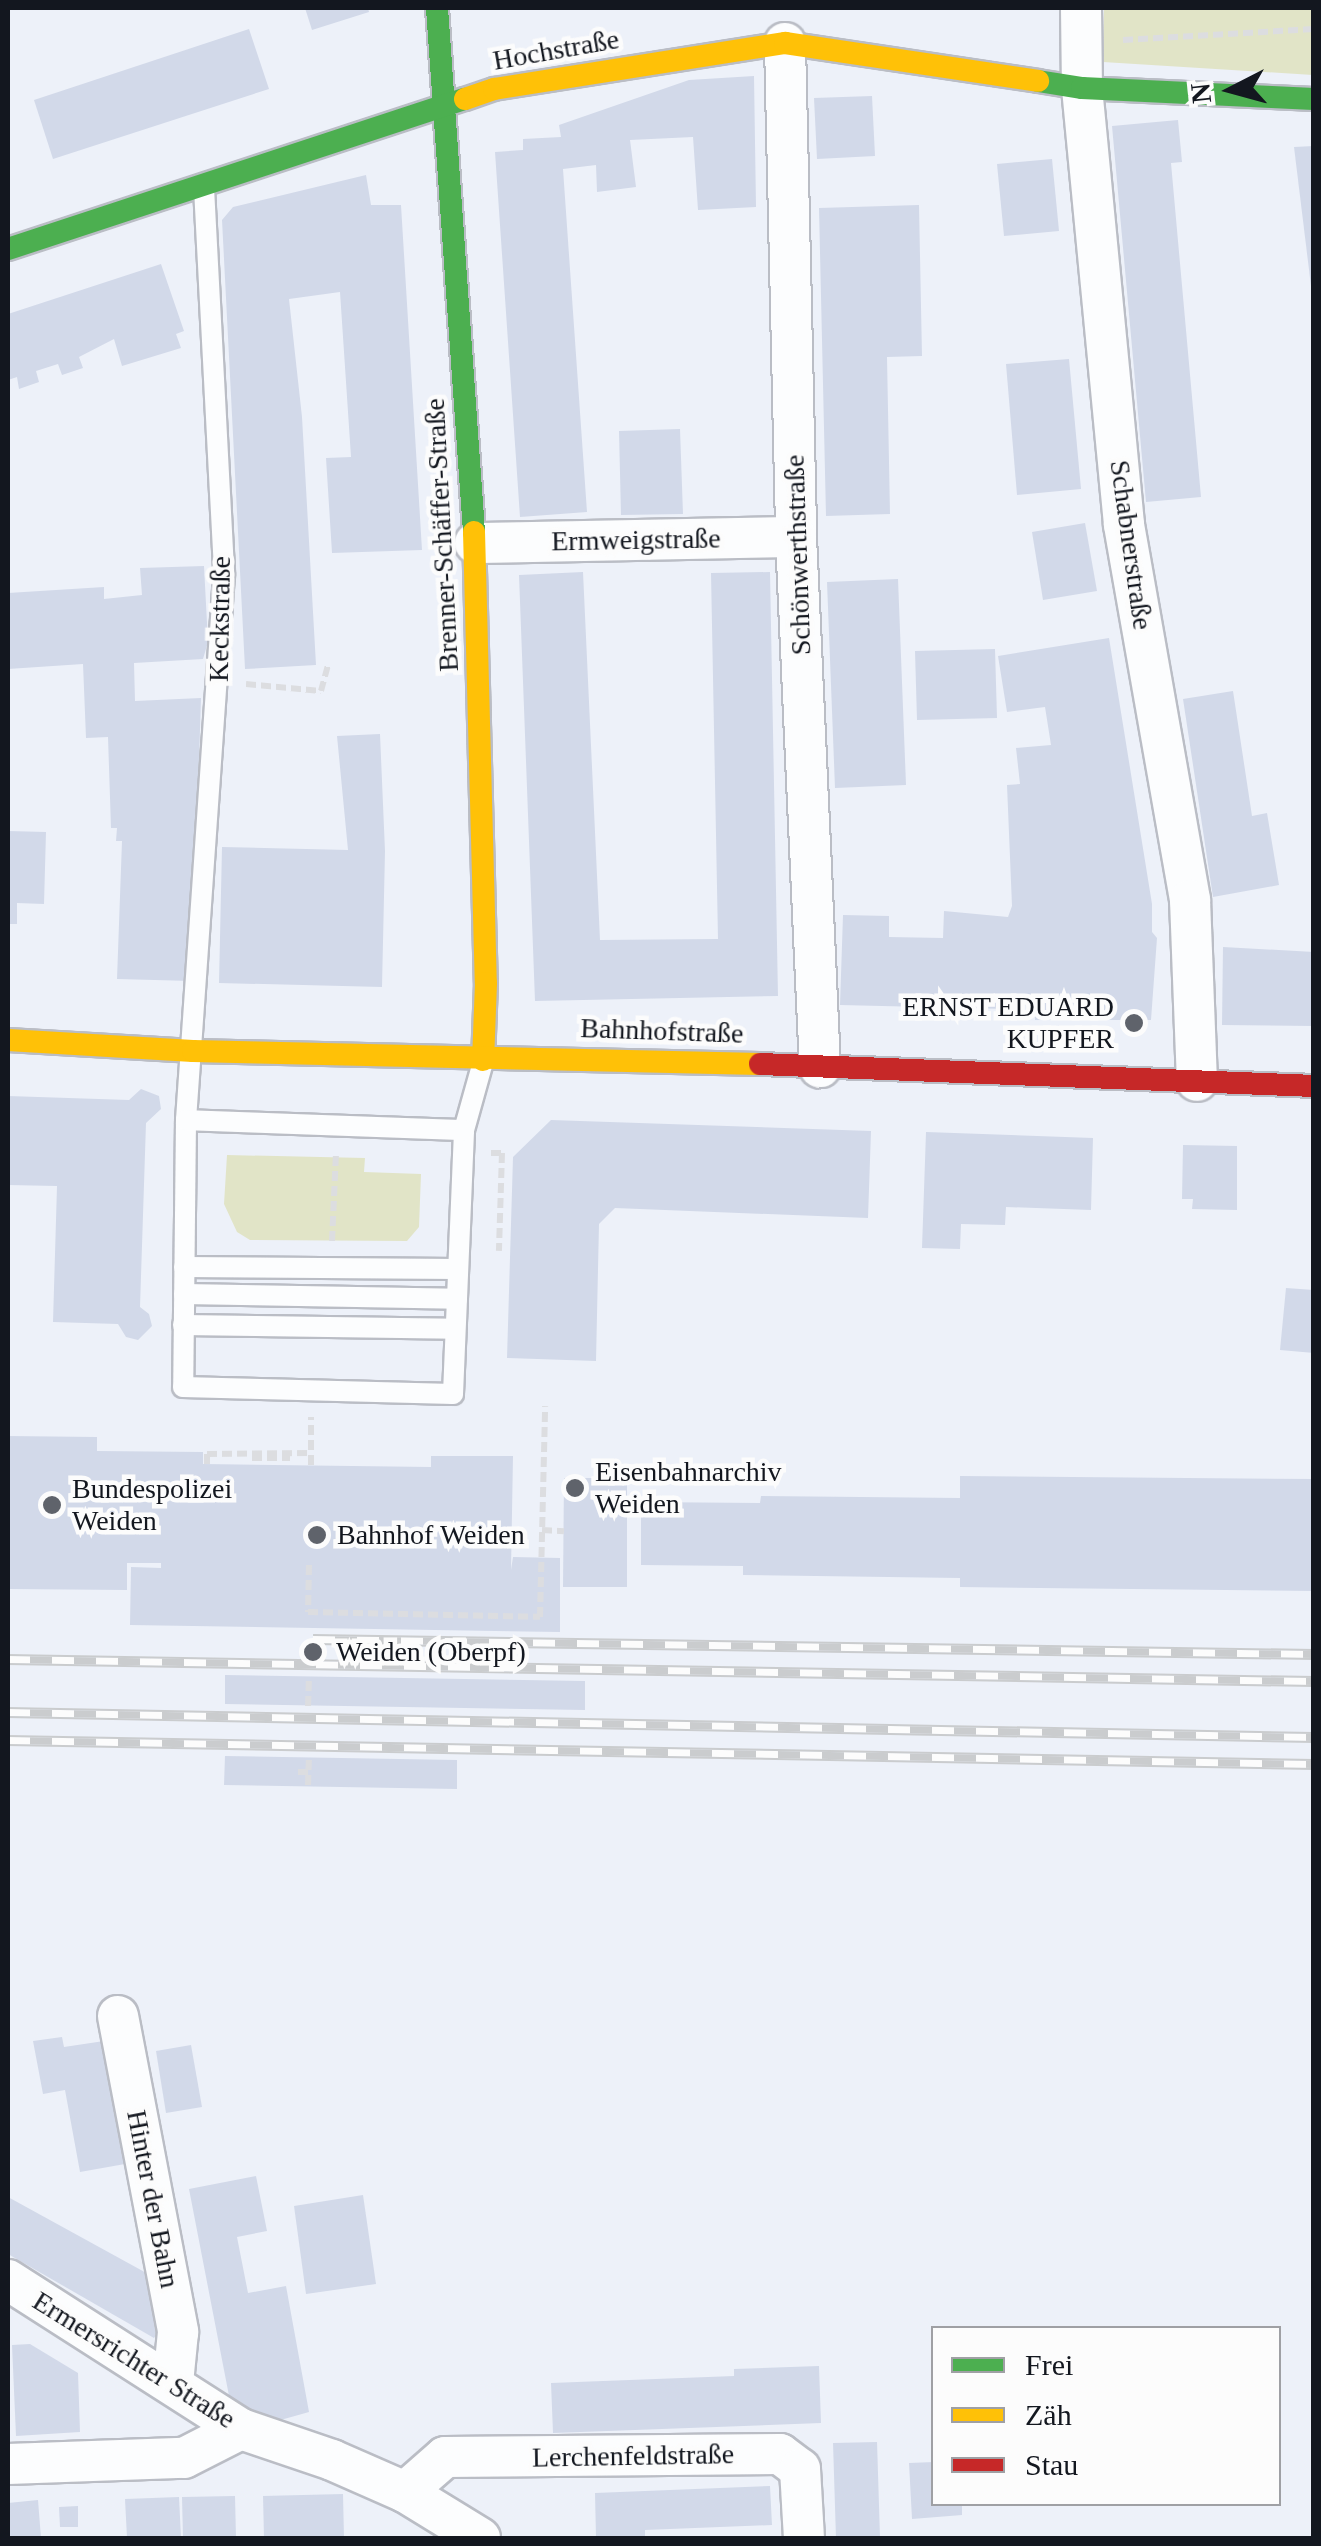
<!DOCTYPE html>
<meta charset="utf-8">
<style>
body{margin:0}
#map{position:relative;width:1321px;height:2546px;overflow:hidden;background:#edf1f9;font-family:"Times New Roman",serif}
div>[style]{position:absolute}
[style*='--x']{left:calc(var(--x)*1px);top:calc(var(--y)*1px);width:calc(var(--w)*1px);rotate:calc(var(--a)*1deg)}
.green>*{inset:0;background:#e1e4c7}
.building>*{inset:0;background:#d2d9e9}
.path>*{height:6px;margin-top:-3px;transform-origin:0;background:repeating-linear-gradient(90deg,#dcdde0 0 10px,transparent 0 15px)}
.roads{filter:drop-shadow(2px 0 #babdc5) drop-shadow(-2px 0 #babdc5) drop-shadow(0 2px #babdc5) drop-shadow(0 -2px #babdc5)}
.lane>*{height:20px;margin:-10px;padding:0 10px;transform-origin:10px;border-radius:10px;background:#fcfdfe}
.street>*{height:40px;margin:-20px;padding:0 20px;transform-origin:20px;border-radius:20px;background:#fcfdfe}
.fast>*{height:22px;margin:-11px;padding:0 11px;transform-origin:11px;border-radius:11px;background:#4caf50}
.slow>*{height:22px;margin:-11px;padding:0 11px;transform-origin:11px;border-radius:11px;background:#ffc107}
.jam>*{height:22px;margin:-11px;padding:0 11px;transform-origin:11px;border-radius:11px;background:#c62828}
.rail>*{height:11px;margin-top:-5.5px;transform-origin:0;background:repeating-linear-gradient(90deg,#fcfcfc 0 22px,#caccce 0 44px);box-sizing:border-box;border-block:2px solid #caccce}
.dots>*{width:28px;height:28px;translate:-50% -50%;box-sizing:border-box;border:5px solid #fcfcfc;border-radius:50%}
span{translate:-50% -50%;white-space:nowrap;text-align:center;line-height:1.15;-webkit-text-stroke:9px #fcfcfc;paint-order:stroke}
.street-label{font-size:28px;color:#13171f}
.poi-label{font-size:28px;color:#13171f}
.right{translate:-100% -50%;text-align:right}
.left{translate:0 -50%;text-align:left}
.frame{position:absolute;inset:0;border:10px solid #13171f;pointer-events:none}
.legend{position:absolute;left:931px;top:2326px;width:350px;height:180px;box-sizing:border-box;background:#fcfcfc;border:2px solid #9fa0a4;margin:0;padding:12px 18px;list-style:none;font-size:30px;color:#13171f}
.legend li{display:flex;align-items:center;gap:20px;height:50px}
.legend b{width:50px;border:2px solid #9fa0a4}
.north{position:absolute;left:1181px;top:40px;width:100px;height:100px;-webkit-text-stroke:8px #fcfcfc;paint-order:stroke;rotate:264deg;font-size:28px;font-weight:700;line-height:40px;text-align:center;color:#13171f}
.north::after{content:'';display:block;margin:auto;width:35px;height:45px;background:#13171f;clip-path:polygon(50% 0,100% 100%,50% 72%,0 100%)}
</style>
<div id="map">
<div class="green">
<div style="clip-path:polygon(1104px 8px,1313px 8px,1313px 75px,1103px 62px)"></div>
<div style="clip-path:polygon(227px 1155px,365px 1158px,364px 1172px,421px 1174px,419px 1227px,407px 1241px,250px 1240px,237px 1232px,224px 1204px)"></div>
</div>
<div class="building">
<div style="clip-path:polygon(305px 8px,368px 8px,369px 12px,312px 30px)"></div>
<div style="clip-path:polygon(249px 29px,269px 89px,53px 159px,34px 100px)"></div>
<div style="clip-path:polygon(754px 76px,756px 207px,698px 210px,693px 137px,630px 140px,636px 187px,597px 192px,596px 165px,563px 169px,587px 512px,520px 517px,495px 152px,523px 150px,523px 139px,561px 137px,559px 125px,689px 80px)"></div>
<div style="clip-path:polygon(872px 96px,875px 156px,817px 159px,814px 98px)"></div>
<div style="clip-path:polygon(1178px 120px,1182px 162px,1171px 163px,1201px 497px,1146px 502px,1112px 126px)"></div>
<div style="clip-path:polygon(1314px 146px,1314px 286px,1311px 286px,1294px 147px)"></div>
<div style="clip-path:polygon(1052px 159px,1059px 231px,1004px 236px,997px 164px)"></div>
<div style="clip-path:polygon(366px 175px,371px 205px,401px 205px,422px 550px,332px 553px,326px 458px,351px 457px,340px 292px,289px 299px,302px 417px,316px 665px,245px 669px,222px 220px,233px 207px)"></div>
<div style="clip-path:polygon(919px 205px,922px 356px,887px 357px,890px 514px,826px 516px,819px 208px)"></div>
<div style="clip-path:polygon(161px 264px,184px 331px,176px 334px,181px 348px,122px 366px,114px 339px,79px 357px,83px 368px,62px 375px,58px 364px,36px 371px,39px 382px,19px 389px,17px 377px,8px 380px,8px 314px)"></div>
<div style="clip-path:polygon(1069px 359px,1081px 489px,1017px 495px,1006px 364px)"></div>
<div style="clip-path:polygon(680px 429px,683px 514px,621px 515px,619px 431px)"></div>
<div style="clip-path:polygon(1085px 523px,1097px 591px,1043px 600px,1032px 532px)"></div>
<div style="clip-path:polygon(204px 566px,208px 642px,203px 659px,134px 663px,135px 701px,201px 698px,192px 981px,117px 979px,122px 841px,116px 841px,117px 828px,111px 828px,108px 737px,86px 738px,83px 664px,8px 669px,8px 593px,104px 587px,104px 599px,142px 595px,140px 568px)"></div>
<div style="clip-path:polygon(583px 572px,600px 940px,718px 939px,711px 573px,770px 572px,778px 996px,535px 1001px,519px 575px)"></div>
<div style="clip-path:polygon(898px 579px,906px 785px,835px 788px,827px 582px)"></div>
<div style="clip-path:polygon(1109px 638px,1152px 904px,1152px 932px,1157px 938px,1151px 1020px,1035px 1020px,1034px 998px,1006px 999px,1008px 1009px,840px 1005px,843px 915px,889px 916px,889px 937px,943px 938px,944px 911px,1008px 917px,1012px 906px,1007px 785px,1020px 784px,1016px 748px,1051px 745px,1045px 707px,1007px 712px,998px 656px)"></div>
<div style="clip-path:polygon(995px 649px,997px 718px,917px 720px,915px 651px)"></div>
<div style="clip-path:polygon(1233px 691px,1252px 816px,1267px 813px,1279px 885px,1213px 897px,1183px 699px)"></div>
<div style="clip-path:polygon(380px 734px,385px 851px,382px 987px,219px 983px,222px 847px,348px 850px,337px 736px)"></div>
<div style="clip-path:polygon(8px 831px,46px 832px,44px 904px,17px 903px,17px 924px,8px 924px)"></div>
<div style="clip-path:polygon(1223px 947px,1314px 952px,1314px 1026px,1222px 1025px)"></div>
<div style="clip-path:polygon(141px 1089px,159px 1096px,161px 1109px,146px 1123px,140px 1307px,149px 1314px,152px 1326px,138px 1340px,126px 1337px,118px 1324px,53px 1322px,57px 1186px,8px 1185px,8px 1096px,129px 1100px)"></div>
<div style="clip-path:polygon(551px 1120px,871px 1131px,868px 1218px,615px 1208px,599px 1224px,596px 1361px,507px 1358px,513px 1157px)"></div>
<div style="clip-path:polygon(926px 1132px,1093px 1138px,1091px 1210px,1006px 1207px,1005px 1225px,961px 1224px,960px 1249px,922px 1248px)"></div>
<div style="clip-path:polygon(1183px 1145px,1237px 1146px,1237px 1210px,1192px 1209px,1193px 1199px,1182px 1199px)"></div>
<div style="clip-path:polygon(1286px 1288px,1314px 1290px,1314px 1353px,1280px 1350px)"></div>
<div style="clip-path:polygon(8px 1436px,97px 1437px,97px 1451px,203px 1452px,203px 1464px,431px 1467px,431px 1456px,513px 1456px,511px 1570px,513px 1557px,560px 1558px,560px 1632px,130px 1625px,131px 1567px,161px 1568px,161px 1563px,127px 1563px,127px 1590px,8px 1589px)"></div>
<div style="clip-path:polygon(960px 1476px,1314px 1479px,1314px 1591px,960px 1587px,960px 1578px,743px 1575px,743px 1566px,641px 1565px,641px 1502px,760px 1503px,761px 1496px,960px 1498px)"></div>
<div style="clip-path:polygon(564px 1478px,627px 1478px,627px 1587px,563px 1587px)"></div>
<div style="clip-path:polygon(225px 1675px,585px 1681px,585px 1710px,225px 1704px)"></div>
<div style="clip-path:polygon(225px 1756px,457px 1760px,457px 1789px,224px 1785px)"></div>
<div style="clip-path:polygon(62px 2037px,64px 2047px,104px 2041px,125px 2164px,80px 2172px,65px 2090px,43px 2094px,33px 2041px)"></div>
<div style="clip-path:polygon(191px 2045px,202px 2107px,166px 2113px,156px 2051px)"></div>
<div style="clip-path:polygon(256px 2176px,267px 2231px,237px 2237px,248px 2293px,286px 2286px,309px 2412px,277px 2421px,230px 2401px,189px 2189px)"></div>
<div style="clip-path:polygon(363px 2195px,376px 2284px,306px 2294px,294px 2206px)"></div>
<div style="clip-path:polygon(8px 2197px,150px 2275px,161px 2328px,154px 2338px,8px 2254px)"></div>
<div style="clip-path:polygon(30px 2344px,78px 2373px,80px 2432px,16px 2436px,12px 2345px)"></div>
<div style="clip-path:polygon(819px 2366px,821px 2423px,553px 2433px,551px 2383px,734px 2376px,734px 2369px)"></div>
<div style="clip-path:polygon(877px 2442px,880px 2538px,836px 2538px,833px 2443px)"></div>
<div style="clip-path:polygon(934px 2462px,934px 2504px,962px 2504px,962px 2515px,912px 2519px,909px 2463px)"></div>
<div style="clip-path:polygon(770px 2486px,772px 2525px,645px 2530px,645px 2538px,596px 2538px,595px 2493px)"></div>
<div style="clip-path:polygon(343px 2494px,344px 2538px,264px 2538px,263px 2496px)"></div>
<div style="clip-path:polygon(235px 2496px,236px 2538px,183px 2538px,182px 2497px)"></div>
<div style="clip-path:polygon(179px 2497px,181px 2538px,127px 2538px,125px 2499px)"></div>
<div style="clip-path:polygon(38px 2500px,41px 2538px,8px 2538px,8px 2503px)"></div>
<div style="clip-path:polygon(78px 2506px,78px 2527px,60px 2527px,59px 2507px)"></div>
</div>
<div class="path">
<div style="--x:1123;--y:40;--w:191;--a:-3.3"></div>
<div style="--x:246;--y:684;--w:75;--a:5.3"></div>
<div style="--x:321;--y:691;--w:27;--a:-75"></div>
<div style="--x:491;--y:1153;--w:11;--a:0"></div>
<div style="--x:502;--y:1153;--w:98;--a:91.8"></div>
<div style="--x:332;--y:1241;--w:87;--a:-87.4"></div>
<div style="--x:252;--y:1458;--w:38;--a:0"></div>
<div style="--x:207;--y:1464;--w:10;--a:-90"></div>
<div style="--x:207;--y:1454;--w:104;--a:-0.6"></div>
<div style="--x:311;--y:1465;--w:48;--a:-90"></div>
<div style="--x:542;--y:1530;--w:22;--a:3"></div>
<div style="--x:309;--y:1565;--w:47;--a:91.2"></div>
<div style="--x:308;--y:1612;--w:232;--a:1.2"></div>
<div style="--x:540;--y:1617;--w:211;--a:-88.6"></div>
<div style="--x:308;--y:1706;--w:30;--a:-88"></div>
<div style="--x:298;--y:1772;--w:10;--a:0"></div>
<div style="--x:308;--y:1785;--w:27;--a:-88"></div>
</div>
<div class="roads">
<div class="lane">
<div style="--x:204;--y:188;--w:388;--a:87"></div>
<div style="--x:224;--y:575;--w:546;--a:93.99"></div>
<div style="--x:186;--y:1120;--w:267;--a:90.6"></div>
<div style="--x:183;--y:1387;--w:270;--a:1.5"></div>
<div style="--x:453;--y:1394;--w:264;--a:-87.6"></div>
<div style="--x:464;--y:1130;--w:71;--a:-74.4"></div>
<div style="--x:186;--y:1120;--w:278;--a:2.1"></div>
<div style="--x:184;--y:1267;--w:274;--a:0.4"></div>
<div style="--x:184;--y:1294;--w:273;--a:1"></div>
<div style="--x:183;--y:1325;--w:272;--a:0.8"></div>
</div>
<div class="street">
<div style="--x:1081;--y:8;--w:80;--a:89.3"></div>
<div style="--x:1082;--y:88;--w:439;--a:84.5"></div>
<div style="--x:1124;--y:525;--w:381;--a:80"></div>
<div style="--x:1190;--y:900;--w:181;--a:87.8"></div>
<div style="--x:785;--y:43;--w:494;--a:88.7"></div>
<div style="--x:796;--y:537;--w:531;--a:87.41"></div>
<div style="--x:475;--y:543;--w:321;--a:-1.1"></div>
<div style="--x:118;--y:2016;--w:322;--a:79.2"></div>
<div style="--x:178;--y:2332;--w:51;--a:95.6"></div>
<div style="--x:8;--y:2280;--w:277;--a:32.6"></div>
<div style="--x:241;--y:2429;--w:96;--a:18.8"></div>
<div style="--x:332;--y:2460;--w:80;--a:23.7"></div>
<div style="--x:405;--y:2492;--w:88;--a:31.5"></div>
<div style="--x:8;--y:2464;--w:176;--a:-2"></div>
<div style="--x:184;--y:2458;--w:64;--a:-27"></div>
<div style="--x:405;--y:2492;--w:53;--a:-41.2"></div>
<div style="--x:445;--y:2457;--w:335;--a:-0.5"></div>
<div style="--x:780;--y:2454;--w:25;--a:37"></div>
<div style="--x:800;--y:2469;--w:69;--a:86.7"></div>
</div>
<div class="fast">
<div style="--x:437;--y:8;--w:525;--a:85.96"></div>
<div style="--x:1038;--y:81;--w:45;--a:9"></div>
<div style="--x:1082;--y:88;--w:232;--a:2.7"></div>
<div style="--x:8;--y:249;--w:481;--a:-18.2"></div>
</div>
<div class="slow">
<div style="--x:465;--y:99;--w:31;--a:-19"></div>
<div style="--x:494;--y:89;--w:295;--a:-9"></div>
<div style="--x:785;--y:43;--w:256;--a:8.5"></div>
<div style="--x:474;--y:532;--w:451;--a:88.5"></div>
<div style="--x:486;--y:983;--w:77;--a:92.2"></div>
<div style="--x:8;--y:1040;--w:185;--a:3.4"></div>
<div style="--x:193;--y:1051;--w:567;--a:1.31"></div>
</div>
<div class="jam">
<div style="--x:760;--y:1064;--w:554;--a:2.27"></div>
</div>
</div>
<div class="rail">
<div style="--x:313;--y:1639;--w:1001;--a:0.86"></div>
<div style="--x:8;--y:1659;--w:1306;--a:0.97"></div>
<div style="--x:8;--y:1712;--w:1306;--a:1.1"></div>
<div style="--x:8;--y:1740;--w:1306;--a:1.05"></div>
</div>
<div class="dots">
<div style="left:1134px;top:1023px;background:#5f636b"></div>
<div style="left:575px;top:1488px;background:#5f636b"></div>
<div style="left:52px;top:1505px;background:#5f636b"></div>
<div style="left:317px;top:1535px;background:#5f636b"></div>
<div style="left:313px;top:1652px;background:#5f636b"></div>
</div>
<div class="street-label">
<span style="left:556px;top:50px;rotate:-10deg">Hochstraße</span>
<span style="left:442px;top:535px;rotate:-93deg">Brenner-Schäffer-Straße</span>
<span style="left:636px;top:540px;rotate:-1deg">Ermweigstraße</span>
<span style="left:1131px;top:545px;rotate:82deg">Schabnerstraße</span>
<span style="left:798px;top:555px;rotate:-92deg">Schönwerthstraße</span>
<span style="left:220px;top:619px;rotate:-89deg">Keckstraße</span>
<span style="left:662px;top:1031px;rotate:2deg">Bahnhofstraße</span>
<span style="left:153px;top:2199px;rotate:79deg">Hinter der Bahn</span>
<span style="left:134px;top:2360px;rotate:32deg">Ermersrichter Straße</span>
<span style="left:633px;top:2456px;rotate:-1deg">Lerchenfeldstraße</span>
</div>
<div class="poi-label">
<span class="right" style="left:1114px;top:1023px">ERNST EDUARD<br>KUPFER</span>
<span class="left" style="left:595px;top:1488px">Eisenbahnarchiv<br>Weiden</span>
<span class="left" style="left:72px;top:1505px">Bundespolizei<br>Weiden</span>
<span class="left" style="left:337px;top:1535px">Bahnhof Weiden</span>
<span class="left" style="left:336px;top:1652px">Weiden (Oberpf)</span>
</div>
<div class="frame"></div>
<ul class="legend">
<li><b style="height:12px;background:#4caf50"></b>Frei</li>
<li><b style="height:12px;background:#ffc107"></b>Zäh</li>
<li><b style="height:12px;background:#c62828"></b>Stau</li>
</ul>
<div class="north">N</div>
</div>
